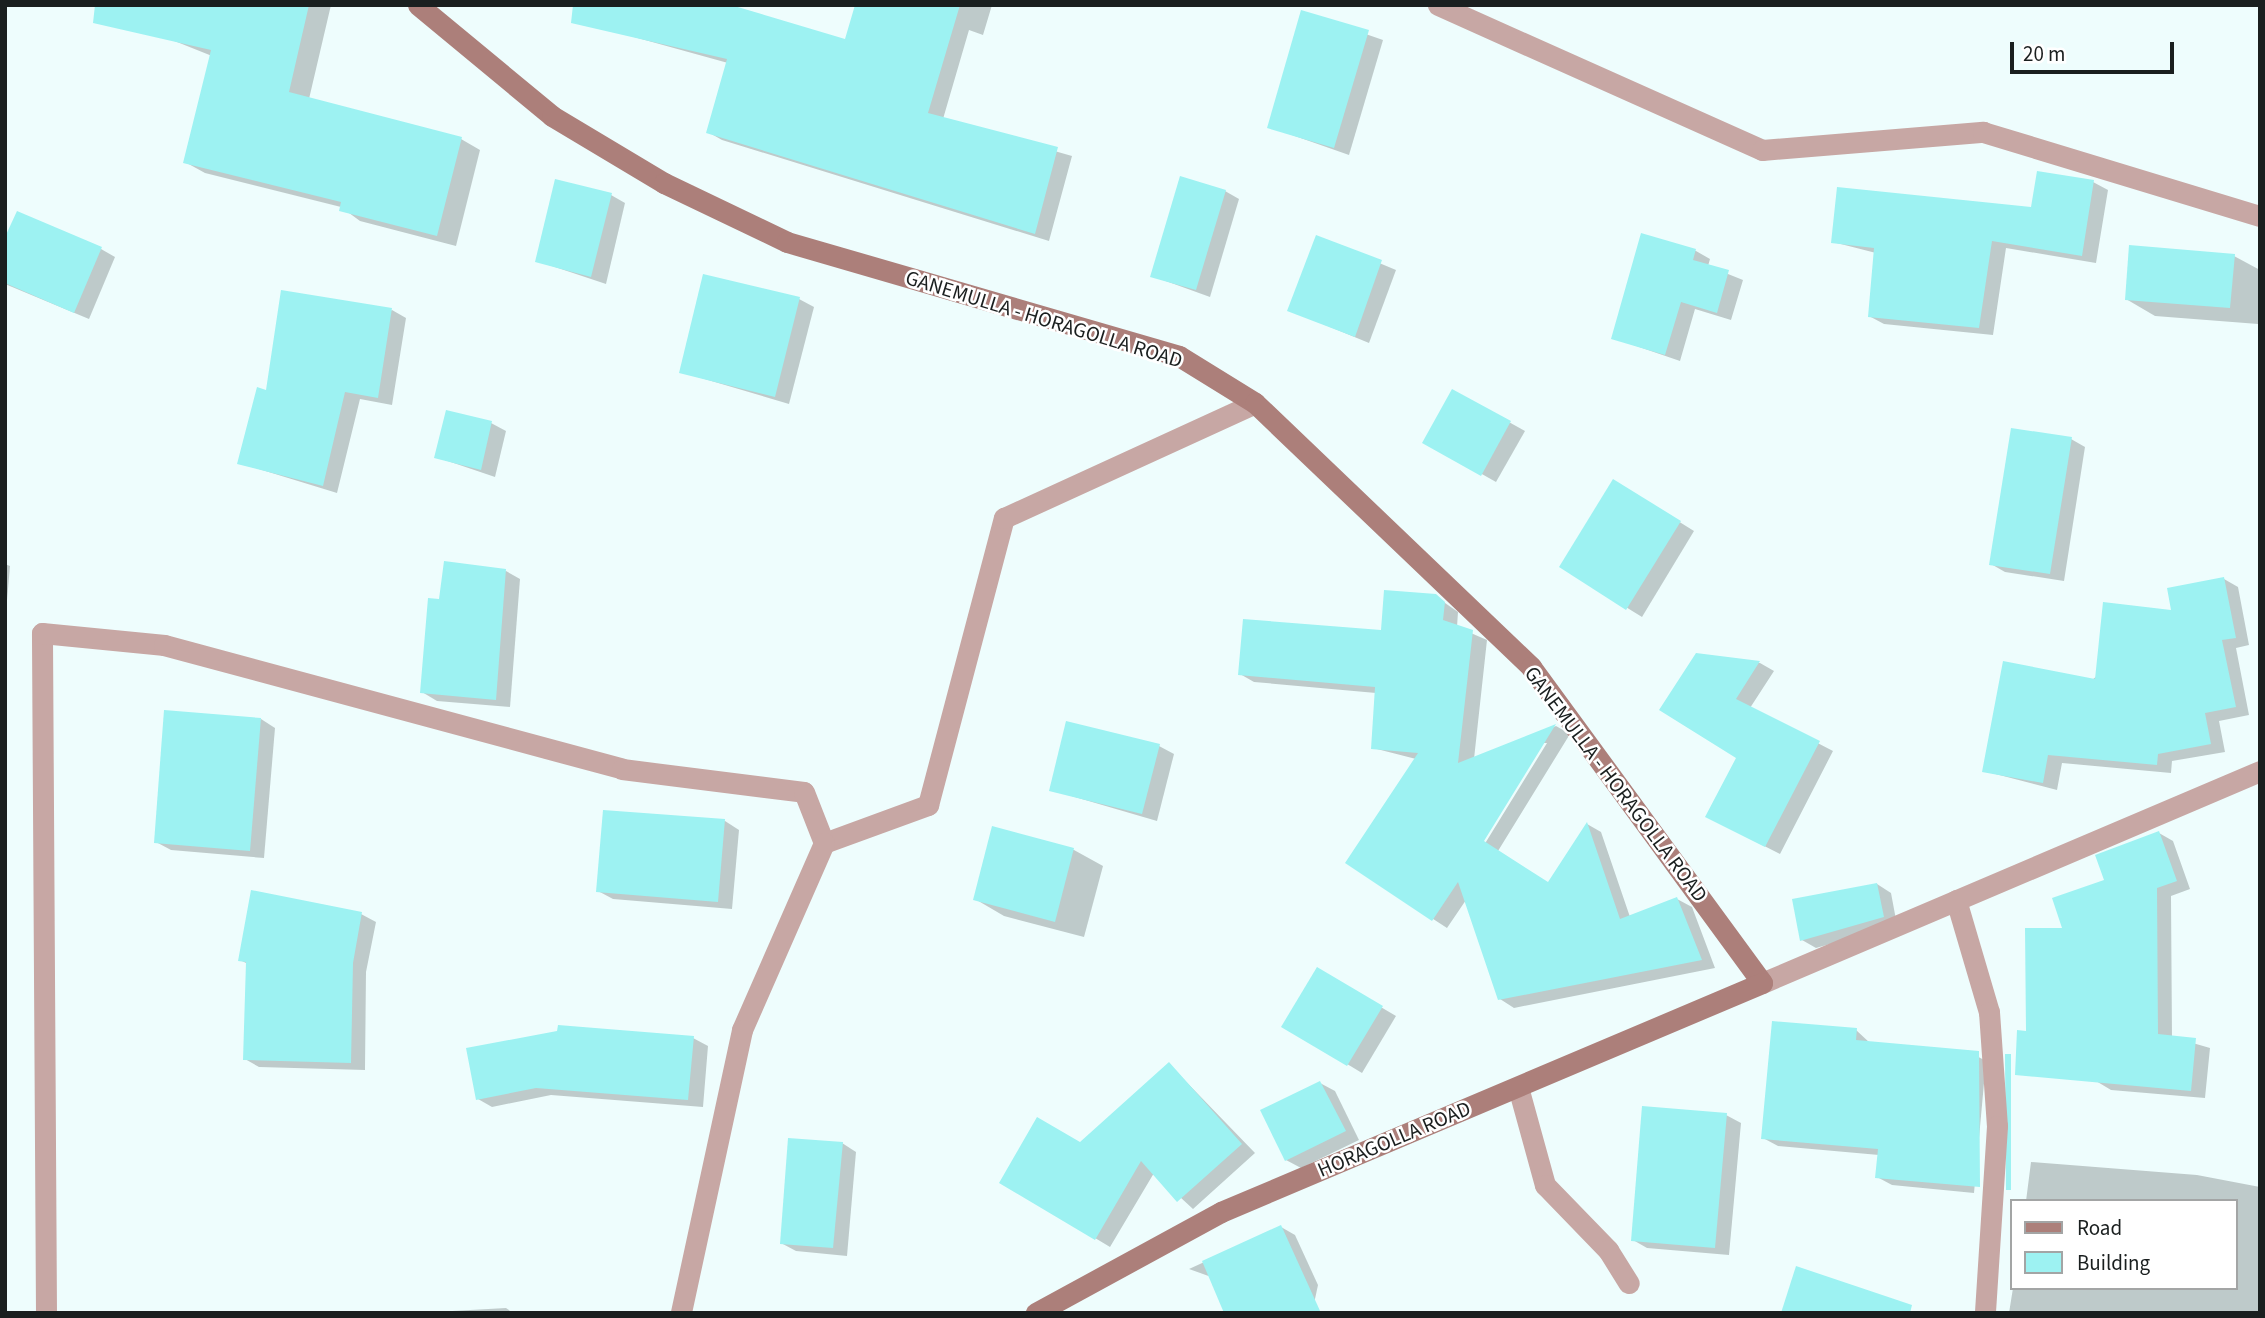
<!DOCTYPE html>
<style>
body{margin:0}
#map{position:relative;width:2265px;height:1318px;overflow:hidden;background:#eefdfd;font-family:"Source Sans 3",sans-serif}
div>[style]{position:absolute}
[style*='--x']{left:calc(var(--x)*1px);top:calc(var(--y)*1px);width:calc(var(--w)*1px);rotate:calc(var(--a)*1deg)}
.shadow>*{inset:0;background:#0003}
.building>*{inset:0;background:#9df2f2}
.lane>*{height:21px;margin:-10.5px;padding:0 10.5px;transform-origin:10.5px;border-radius:10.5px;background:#c7a7a4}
.street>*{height:21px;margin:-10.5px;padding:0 10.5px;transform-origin:10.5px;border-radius:10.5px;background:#c7a7a4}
.secondary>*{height:21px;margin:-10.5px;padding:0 10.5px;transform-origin:10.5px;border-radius:10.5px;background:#ac7f7a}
span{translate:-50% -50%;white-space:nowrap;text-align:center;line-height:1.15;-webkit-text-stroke:5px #fff;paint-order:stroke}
.street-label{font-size:21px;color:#1a1f1f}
.frame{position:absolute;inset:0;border:7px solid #1a1f1f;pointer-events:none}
.legend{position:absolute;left:2010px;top:1199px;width:228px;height:91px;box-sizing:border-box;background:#fff;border:2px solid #a3a5a5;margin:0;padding:9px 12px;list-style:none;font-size:21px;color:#1a1f1f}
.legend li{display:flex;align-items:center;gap:14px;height:35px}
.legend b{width:35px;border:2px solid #a3a5a5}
.scale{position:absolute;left:2010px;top:42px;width:164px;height:32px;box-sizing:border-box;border:4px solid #1a1f1f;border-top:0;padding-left:9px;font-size:21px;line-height:24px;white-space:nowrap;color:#1a1f1f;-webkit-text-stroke:5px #fff;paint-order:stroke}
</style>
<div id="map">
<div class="shadow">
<div style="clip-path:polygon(180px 5px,331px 5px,309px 99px,461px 139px,480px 150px,456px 246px,360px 221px,341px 207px,205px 173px,185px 162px,212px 56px,172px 40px)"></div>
<div style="clip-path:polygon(857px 5px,992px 5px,983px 35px,969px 30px,943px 119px,1072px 156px,1049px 241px,722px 140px,708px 132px,728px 63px,616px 32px,846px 42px)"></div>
<div style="clip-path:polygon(1302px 12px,1383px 40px,1349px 155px,1269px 127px)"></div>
<div style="clip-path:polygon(2093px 182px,2108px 190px,2096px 263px,2006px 248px,1993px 335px,1884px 324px,1869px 316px,1876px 253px,1833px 242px,2032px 209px)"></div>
<div style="clip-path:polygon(1225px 191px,1239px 199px,1210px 297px,1152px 276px)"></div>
<div style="clip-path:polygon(611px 195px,625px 203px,606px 284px,537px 261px)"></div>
<div style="clip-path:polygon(1642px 236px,1696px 251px,1710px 259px,1708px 266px,1743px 280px,1731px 320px,1695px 309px,1680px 361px,1613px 338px)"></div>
<div style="clip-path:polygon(1317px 237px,1396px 270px,1369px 343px,1289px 310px)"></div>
<div style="clip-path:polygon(5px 242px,101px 249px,115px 257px,89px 319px,5px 284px)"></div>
<div style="clip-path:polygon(2234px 256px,2260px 270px,2258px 324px,2155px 316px,2126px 299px)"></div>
<div style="clip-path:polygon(799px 299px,814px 307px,789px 404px,681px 372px)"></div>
<div style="clip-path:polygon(392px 310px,406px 318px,392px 405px,360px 399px,337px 493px,239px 463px,267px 392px)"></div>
<div style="clip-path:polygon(1453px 391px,1525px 431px,1496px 482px,1425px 442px)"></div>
<div style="clip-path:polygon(491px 423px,506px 431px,495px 477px,436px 457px)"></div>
<div style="clip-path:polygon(2071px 439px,2085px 447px,2064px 581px,2005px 572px,1991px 564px)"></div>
<div style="clip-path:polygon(1628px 490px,1694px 531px,1642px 617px,1561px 567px)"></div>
<div style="clip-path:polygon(5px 564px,10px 566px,5px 623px)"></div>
<div style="clip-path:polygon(506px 571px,520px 579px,510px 707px,437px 701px,422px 692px,441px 601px)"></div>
<div style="clip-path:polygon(2224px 579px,2238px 587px,2249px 645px,2236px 648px,2249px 715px,2219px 721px,2225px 752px,2172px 761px,2171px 773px,2062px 763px,2057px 790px,1984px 771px,2173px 612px)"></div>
<div style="clip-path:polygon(evenodd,1435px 596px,1458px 612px,1457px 627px,1487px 640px,1474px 759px,1556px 726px,1570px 734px,1498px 851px,1549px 884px,1587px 824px,1601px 832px,1630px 917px,1677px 899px,1692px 907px,1715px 968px,1514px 1008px,1500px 999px,1466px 900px,1447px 928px,1347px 863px,1416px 759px,1373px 748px,1376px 693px,1254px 682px,1240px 674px,1383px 632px,1435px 596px,1543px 743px,1547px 743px,1481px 850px,1478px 848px,1543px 743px)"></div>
<div style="clip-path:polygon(1697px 655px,1760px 663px,1774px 671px,1750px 708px,1833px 751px,1780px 854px,1721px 824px,1738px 757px)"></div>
<div style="clip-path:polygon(261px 719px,275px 728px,264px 858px,171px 850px,156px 842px)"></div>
<div style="clip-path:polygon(1159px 746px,1174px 754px,1157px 821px,1051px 790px)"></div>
<div style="clip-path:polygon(605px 812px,725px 821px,739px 830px,732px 909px,613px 899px,598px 891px)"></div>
<div style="clip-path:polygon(993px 828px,1074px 850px,1103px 866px,1084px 937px,1004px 916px,975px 899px)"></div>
<div style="clip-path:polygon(2159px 833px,2173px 841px,2190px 889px,2171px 896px,2172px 1037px,2210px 1048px,2205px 1098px,2111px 1090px,2096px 1081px,2064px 929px)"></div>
<div style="clip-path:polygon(1877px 884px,1891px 893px,1897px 925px,1816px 948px,1802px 940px)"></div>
<div style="clip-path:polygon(361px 914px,376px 922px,366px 972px,365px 1070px,259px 1067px,245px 1059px,248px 964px,240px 960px)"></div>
<div style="clip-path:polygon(1318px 970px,1396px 1016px,1362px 1073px,1284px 1026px)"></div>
<div style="clip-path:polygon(1856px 1030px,1870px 1043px,1971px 1053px,1986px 1061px,1974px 1193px,1892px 1185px,1877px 1177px,1879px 1155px,1778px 1146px,1763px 1138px)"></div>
<div style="clip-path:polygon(693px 1038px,708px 1046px,703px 1107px,551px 1095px,492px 1107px,478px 1099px)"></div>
<div style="clip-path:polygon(1169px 1064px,1255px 1153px,1193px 1209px,1154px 1173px,1110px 1247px,1002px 1182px,1080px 1144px)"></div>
<div style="clip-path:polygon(1320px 1083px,1335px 1091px,1359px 1140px,1301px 1168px,1286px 1160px)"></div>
<div style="clip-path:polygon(1726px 1115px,1741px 1123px,1729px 1255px,1647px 1248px,1633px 1240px)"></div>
<div style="clip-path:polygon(842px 1143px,856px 1152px,847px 1256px,796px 1251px,781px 1243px)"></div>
<div style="clip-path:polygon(2031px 1162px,2197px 1175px,2260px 1187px,2260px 1313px,2009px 1313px,2013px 1288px,2235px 1288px,2235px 1201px,2026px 1201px)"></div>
<div style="clip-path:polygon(1281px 1227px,1295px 1235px,1318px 1285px,1312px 1313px,1189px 1269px)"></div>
<div style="clip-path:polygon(506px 1308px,513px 1313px,434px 1313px,434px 1312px)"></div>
</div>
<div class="building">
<div style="clip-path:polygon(95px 5px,309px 5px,289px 92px,462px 137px,437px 236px,339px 211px,341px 202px,183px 163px,211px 50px,93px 23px)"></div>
<div style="clip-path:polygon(573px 5px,731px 5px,845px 39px,855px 5px,960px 5px,928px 113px,1058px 147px,1035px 234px,706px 133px,727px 59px,571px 23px)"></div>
<div style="clip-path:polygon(1301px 10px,1369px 30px,1334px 148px,1267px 128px)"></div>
<div style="clip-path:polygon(2037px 171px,2094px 180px,2082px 256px,1992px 241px,1979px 328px,1868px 317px,1874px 248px,1831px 243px,1837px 187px,2031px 207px)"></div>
<div style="clip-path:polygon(1180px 176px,1226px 190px,1196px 290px,1150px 277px)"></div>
<div style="clip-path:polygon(555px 179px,612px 193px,591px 277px,535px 262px)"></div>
<div style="clip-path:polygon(17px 211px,102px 247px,74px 313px,5px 283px,5px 237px)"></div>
<div style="clip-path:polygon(1641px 233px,1696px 249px,1693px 260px,1729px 270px,1717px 313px,1681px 302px,1665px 355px,1611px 339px)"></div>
<div style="clip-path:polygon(1316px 235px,1382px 260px,1355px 337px,1287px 311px)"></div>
<div style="clip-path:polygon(2129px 245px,2235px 254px,2230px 308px,2125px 300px)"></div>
<div style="clip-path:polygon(703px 274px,800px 297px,775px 397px,679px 373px)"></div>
<div style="clip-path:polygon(281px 290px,392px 308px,378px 398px,345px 392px,323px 486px,237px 464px,257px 387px,266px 390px)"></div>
<div style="clip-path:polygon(1452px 389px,1511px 421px,1481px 476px,1422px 443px)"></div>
<div style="clip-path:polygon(446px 410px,492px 421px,481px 470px,434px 458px)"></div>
<div style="clip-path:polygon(2011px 428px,2072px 437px,2050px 574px,1989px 565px)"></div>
<div style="clip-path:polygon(1613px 479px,1681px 521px,1626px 610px,1559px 567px)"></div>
<div style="clip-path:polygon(444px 561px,506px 569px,496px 700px,420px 693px,428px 598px,439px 599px)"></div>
<div style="clip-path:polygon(2224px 577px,2236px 638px,2222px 640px,2236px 707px,2205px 713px,2211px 744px,2158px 754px,2157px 765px,2048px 755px,2043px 783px,1982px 772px,2003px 661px,2095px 679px,2103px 602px,2171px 610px,2167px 588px)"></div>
<div style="clip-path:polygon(1384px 590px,1436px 594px,1445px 602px,1443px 620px,1473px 630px,1458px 763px,1556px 724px,1484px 841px,1548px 882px,1587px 822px,1620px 919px,1677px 897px,1702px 960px,1498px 1000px,1458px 882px,1432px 921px,1345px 863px,1418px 753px,1371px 749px,1375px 687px,1238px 675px,1243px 619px,1381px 630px)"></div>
<div style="clip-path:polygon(1696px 653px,1760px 661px,1736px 699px,1820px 741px,1765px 847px,1705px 817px,1736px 758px,1659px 710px)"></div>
<div style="clip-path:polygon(164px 710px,261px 718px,250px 851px,154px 843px)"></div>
<div style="clip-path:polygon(1066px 721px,1160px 744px,1142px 814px,1049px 791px)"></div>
<div style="clip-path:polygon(603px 810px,725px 819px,718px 902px,596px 892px)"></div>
<div style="clip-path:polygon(992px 826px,1074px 848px,1055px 922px,973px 900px)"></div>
<div style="clip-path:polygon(2159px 831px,2177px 881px,2157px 888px,2158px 1034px,2196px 1038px,2191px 1091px,2015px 1075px,2017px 1030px,2026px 1031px,2025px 928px,2062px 928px,2052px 898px,2104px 880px,2095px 855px)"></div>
<div style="clip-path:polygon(1877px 883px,1884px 917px,1800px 941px,1792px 899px)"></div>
<div style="clip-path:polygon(251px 890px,362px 912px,353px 963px,351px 1063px,243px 1060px,246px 962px,238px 961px)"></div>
<div style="clip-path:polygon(1317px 967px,1383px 1006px,1347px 1066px,1281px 1027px)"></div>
<div style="clip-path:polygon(1772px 1021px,1857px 1028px,1856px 1040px,1979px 1051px,1980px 1187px,1875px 1178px,1878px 1149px,1761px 1139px)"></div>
<div style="clip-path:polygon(558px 1025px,694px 1036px,688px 1100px,536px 1088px,476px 1100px,466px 1048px,557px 1031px)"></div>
<div style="clip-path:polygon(2005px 1054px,2011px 1054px,2011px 1190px,2006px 1190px)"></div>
<div style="clip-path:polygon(1169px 1062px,1242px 1144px,1177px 1202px,1141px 1161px,1095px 1240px,999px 1183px,1037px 1117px,1080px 1142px)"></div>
<div style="clip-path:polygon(1320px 1081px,1346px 1131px,1285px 1161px,1260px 1110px)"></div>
<div style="clip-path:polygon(1642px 1106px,1727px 1113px,1715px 1248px,1631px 1241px)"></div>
<div style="clip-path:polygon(788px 1138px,843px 1142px,833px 1248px,780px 1244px)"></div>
<div style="clip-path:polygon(1281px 1225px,1321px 1313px,1224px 1313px,1202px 1261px)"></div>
<div style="clip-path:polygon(1796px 1266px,1912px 1305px,1910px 1313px,1781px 1313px)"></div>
</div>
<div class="lane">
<div style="--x:1438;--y:5;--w:355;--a:24.1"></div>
<div style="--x:1762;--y:150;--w:222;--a:-4.7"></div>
<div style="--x:1983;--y:132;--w:289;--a:16.9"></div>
<div style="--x:824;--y:843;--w:111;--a:-20.1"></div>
<div style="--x:928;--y:805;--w:297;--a:-75.2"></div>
<div style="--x:1004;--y:518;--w:276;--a:-24.6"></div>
<div style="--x:1518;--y:1087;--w:102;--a:74.6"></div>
<div style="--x:1545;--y:1185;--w:91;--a:45.9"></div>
<div style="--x:1608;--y:1250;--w:39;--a:58"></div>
<div style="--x:46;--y:1313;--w:680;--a:-90.34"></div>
<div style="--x:42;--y:633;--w:123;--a:5.6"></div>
<div style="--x:164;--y:645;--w:474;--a:15.1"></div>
<div style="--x:622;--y:769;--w:183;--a:7.2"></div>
<div style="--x:804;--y:792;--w:55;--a:68.6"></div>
<div style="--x:824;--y:843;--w:204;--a:113.7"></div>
<div style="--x:742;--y:1030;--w:289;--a:102.2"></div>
</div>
<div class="street">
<div style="--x:1956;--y:900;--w:117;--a:73.6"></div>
<div style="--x:1989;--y:1012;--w:114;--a:86"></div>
<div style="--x:1997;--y:1126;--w:187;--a:93.7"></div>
<div style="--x:1762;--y:983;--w:541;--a:-23.06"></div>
</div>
<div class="secondary">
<div style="--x:418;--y:5;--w:174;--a:39.6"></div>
<div style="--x:552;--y:116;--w:131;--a:30.9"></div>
<div style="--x:664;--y:183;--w:136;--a:25.6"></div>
<div style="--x:787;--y:242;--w:408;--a:16.2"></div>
<div style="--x:1179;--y:356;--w:89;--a:31.7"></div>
<div style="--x:1255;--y:403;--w:382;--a:43.7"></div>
<div style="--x:1531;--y:667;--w:391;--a:53.8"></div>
<div style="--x:1762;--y:983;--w:587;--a:157.06"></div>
<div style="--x:1221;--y:1212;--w:211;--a:151.4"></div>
</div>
<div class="street-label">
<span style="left:1044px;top:319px;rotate:17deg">GANEMULLA - HORAGOLLA ROAD</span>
<span style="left:1616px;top:784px;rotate:53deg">GANEMULLA - HORAGOLLA ROAD</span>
<span style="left:1394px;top:1139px;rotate:-23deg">HORAGOLLA ROAD</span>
</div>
<div class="frame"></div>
<ul class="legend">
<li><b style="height:9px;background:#ac7f7a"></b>Road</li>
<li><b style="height:19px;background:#9df2f2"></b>Building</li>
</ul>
<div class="scale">20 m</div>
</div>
